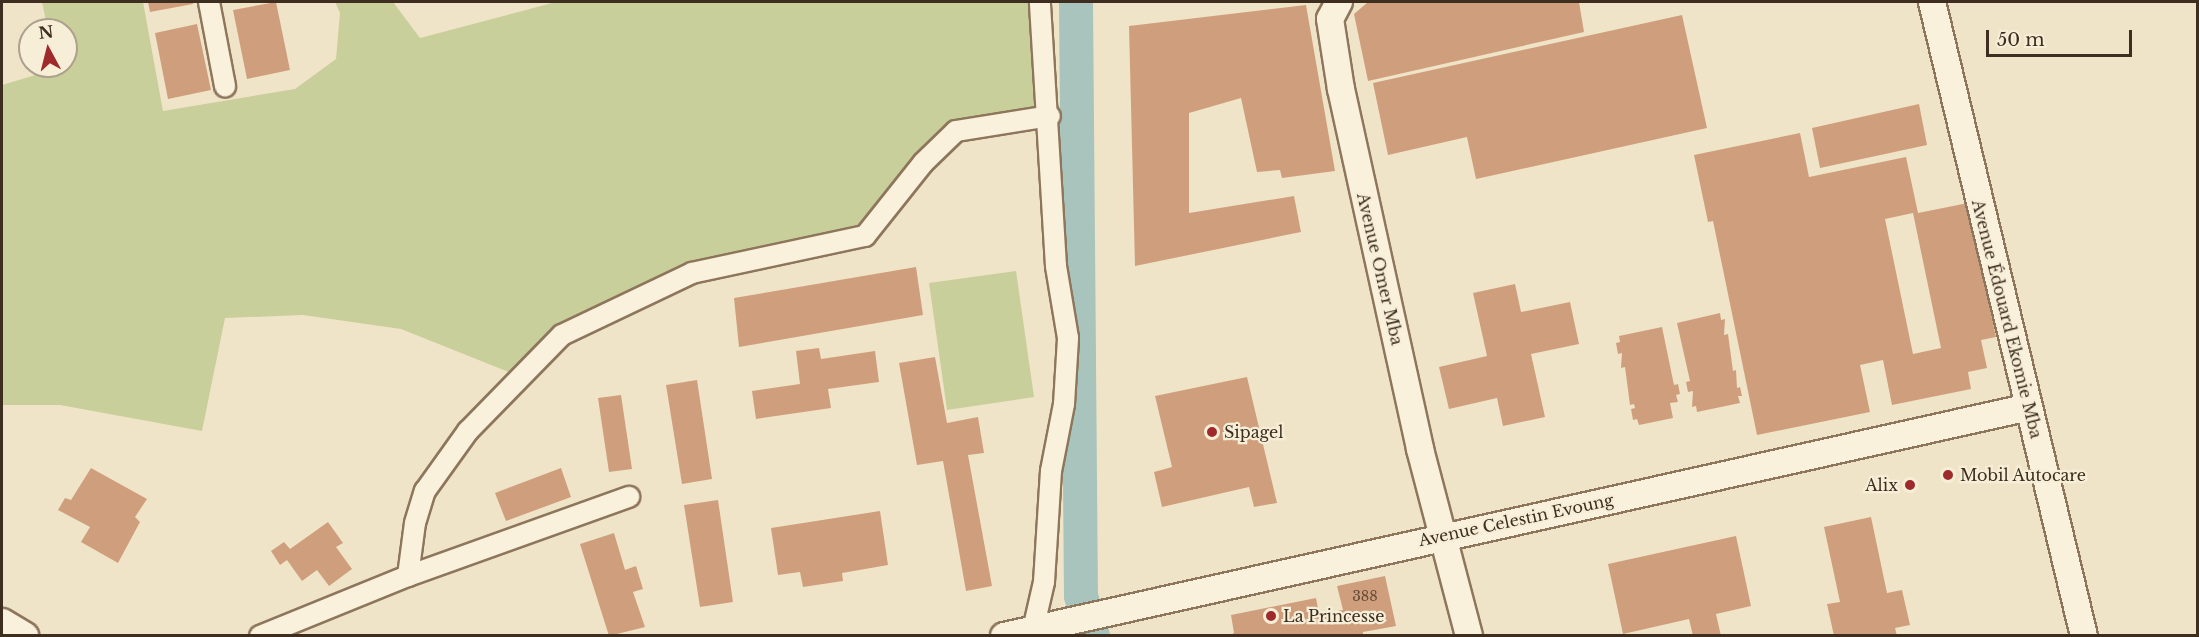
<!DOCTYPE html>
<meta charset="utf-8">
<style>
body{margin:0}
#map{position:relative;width:2199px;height:637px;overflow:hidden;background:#f0e4c8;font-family:"Libre Baskerville",serif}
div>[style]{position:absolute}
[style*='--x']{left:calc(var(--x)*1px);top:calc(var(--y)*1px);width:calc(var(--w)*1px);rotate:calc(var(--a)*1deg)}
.green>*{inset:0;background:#c9cf9b}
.river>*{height:34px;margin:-17px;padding:0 17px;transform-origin:17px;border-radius:17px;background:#a9c4bc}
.building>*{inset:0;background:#cf9f7d}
.roads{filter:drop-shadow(2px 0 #8d765c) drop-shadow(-2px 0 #8d765c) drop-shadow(0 2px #8d765c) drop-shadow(0 -2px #8d765c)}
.minor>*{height:20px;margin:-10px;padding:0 10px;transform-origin:10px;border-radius:10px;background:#faf1dc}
.tertiary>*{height:26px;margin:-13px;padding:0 13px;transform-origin:13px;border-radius:13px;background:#faf1dc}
.secondary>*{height:28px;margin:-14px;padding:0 14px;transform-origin:14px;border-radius:14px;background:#faf1dc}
.dots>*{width:16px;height:16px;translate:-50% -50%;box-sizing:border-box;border:3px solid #f7eed8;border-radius:50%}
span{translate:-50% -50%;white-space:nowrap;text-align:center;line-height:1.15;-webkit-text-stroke:4.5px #f7eed8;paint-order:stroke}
.number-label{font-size:14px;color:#624a37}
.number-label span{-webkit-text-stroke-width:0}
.street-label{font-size:16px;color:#3d2e20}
.poi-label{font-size:16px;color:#3d2e20}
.left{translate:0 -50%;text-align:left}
.right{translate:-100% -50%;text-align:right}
.frame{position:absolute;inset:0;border:3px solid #3d2e20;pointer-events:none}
.north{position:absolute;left:18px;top:18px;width:60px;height:60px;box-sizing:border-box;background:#f7eed8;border:2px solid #ada18e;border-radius:50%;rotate:353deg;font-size:16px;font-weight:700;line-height:24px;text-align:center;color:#3d2e20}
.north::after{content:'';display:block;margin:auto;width:21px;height:27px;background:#9e2a2b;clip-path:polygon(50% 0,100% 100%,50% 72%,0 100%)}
.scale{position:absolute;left:1986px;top:30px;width:146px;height:27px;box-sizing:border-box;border:3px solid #3d2e20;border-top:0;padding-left:8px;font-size:18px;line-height:21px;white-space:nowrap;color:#3d2e20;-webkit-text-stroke:4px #f7eed8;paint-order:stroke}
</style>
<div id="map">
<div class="green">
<div style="clip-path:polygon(42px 2px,143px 2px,163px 111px,295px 89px,336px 59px,340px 13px,335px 2px,393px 2px,420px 38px,556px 2px,1040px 2px,1050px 116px,956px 131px,865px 236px,692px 273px,562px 335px,521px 377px,401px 329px,303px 315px,225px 318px,202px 431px,60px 405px,2px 405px,2px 85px,66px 66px,66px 30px,48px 30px)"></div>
<div style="clip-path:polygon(1016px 271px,1034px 397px,947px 410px,929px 283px)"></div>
</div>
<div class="river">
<div style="--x:1076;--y:2;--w:594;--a:89.52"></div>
<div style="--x:1081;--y:596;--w:42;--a:73.3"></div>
</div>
<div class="building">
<div style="clip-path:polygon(148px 2px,193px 2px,193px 4px,150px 12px)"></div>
<div style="clip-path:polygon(276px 2px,290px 70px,247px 79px,233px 10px)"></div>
<div style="clip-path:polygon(1368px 2px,1579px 2px,1584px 32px,1368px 81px,1354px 14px)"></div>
<div style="clip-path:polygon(1306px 5px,1335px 171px,1282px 178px,1280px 170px,1257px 172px,1241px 98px,1189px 113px,1189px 213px,1294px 196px,1301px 232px,1135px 266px,1129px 26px)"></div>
<div style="clip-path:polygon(1682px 15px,1707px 128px,1476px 179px,1467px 137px,1388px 155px,1373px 83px)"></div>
<div style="clip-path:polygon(197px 24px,211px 90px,168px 99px,155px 33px)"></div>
<div style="clip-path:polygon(1919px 104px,1927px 145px,1820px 168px,1812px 128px)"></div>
<div style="clip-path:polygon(evenodd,1800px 133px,1809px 177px,1906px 157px,1918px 213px,1968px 203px,1996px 337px,1981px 340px,1987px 368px,1968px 372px,1971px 389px,1892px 405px,1883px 360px,1860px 365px,1870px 412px,1757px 435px,1713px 221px,1708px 222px,1694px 155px,1800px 133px,1913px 213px,1941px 348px,1913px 354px,1885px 219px,1913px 213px)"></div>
<div style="clip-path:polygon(916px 267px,923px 315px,739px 347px,734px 298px)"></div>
<div style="clip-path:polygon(1515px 284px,1521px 312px,1570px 302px,1579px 344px,1531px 354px,1545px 417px,1503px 426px,1497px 398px,1449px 409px,1439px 367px,1487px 356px,1473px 293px)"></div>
<div style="clip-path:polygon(1720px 313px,1721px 320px,1725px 319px,1724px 335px,1728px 334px,1733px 371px,1736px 370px,1737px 388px,1740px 387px,1742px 396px,1738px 396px,1740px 403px,1697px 412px,1696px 406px,1692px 407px,1693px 391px,1688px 392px,1686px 382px,1690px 381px,1677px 323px)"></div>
<div style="clip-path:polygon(1662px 327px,1674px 385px,1678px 384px,1680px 394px,1676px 395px,1678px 402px,1670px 403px,1673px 418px,1639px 425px,1637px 419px,1633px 420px,1631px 409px,1635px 408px,1634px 404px,1630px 405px,1625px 367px,1621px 368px,1622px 353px,1618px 354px,1616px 343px,1620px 342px,1619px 336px)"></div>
<div style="clip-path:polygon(819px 348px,821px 359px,875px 351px,879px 382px,828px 389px,831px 408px,756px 419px,752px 391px,800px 384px,796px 351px)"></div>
<div style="clip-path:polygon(935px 357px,947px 423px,978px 417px,984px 453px,968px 455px,992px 586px,966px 591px,943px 461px,917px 465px,899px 363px)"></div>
<div style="clip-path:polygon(1247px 377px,1277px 503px,1254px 507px,1249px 487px,1162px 507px,1154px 472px,1172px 467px,1155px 396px)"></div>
<div style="clip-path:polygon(697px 380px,712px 479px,682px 484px,666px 385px)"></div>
<div style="clip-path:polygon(621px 395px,632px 469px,609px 472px,598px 398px)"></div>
<div style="clip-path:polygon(91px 468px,147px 499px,135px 517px,140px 522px,118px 563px,81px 542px,90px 527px,58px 510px,65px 498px,71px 500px)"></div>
<div style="clip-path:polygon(561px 468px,571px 497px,506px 521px,495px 493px)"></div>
<div style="clip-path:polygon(718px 500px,733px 602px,700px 607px,684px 505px)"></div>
<div style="clip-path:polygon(880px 511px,888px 565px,842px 573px,843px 581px,803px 587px,800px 572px,778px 575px,771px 528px)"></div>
<div style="clip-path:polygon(1871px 517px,1887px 593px,1902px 590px,1910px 625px,1895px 628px,1897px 636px,1834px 636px,1827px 604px,1840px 602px,1824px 527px)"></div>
<div style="clip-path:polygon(328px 522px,343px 543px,336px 547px,352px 569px,329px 586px,317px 570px,302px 581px,287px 560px,280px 565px,271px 551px,284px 542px,290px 549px)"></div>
<div style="clip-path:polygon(614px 533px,625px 570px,636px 566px,643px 589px,633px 592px,645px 627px,609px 636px,580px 544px)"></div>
<div style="clip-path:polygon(1736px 536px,1751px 606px,1716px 614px,1721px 636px,1693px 636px,1689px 619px,1623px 634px,1608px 564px)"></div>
<div style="clip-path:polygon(1385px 576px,1396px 626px,1363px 632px,1363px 636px,1229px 636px,1234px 633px,1231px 615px,1316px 598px,1319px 614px,1343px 610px,1337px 586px)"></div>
</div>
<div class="roads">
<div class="minor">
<div style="--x:209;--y:2;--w:86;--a:79.2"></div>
<div style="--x:408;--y:576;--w:53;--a:-82.5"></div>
<div style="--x:415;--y:523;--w:34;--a:-73"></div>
<div style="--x:425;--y:491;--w:74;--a:-54.4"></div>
<div style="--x:468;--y:431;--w:134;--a:-45.6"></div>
<div style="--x:562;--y:335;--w:144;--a:-25.5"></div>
<div style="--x:692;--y:273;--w:177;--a:-12.1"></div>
<div style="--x:865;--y:236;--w:93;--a:-51.5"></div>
<div style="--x:923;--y:163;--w:46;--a:-44.1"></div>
<div style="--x:956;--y:131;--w:95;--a:-9.1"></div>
<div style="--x:1033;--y:630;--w:49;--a:-77.1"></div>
<div style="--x:1044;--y:582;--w:111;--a:-86.4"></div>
<div style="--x:1051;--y:471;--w:68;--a:-79"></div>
<div style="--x:1064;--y:404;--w:66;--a:-86.5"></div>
<div style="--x:1068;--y:338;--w:73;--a:-99.5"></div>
<div style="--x:1056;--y:266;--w:264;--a:-93.5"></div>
<div style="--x:260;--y:636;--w:160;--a:-22.1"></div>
<div style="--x:408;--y:576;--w:235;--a:-19.7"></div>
</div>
<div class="tertiary">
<div style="--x:1339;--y:2;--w:19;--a:118"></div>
<div style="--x:1330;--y:19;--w:71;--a:81.1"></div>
<div style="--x:1341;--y:89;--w:369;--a:77.6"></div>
<div style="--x:1420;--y:449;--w:193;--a:75.3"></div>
<div style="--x:1932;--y:2;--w:652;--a:76.52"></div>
<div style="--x:1004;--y:636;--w:1050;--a:-12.59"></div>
</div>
<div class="secondary">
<div style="--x:2;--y:623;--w:26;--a:31"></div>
</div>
</div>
<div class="dots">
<div style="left:1212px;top:432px;background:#9e2a2b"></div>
<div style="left:1948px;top:475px;background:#9e2a2b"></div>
<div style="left:1910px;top:485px;background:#9e2a2b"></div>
<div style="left:1271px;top:616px;background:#9e2a2b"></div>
</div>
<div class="number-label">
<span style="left:1365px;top:596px">388</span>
</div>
<div class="street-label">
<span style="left:1380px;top:269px;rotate:77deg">Avenue Omer Mba</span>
<span style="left:2007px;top:319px;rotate:76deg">Avenue Édouard Ekomie Mba</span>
<span style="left:1516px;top:520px;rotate:-12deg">Avenue Celestin Evoung</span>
</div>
<div class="poi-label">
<span class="left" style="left:1224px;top:432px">Sipagel</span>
<span class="left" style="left:1960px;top:475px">Mobil Autocare</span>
<span class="right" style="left:1898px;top:485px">Alix</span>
<span class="left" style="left:1283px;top:616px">La Princesse</span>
</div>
<div class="frame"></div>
<div class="north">N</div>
<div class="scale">50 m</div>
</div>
